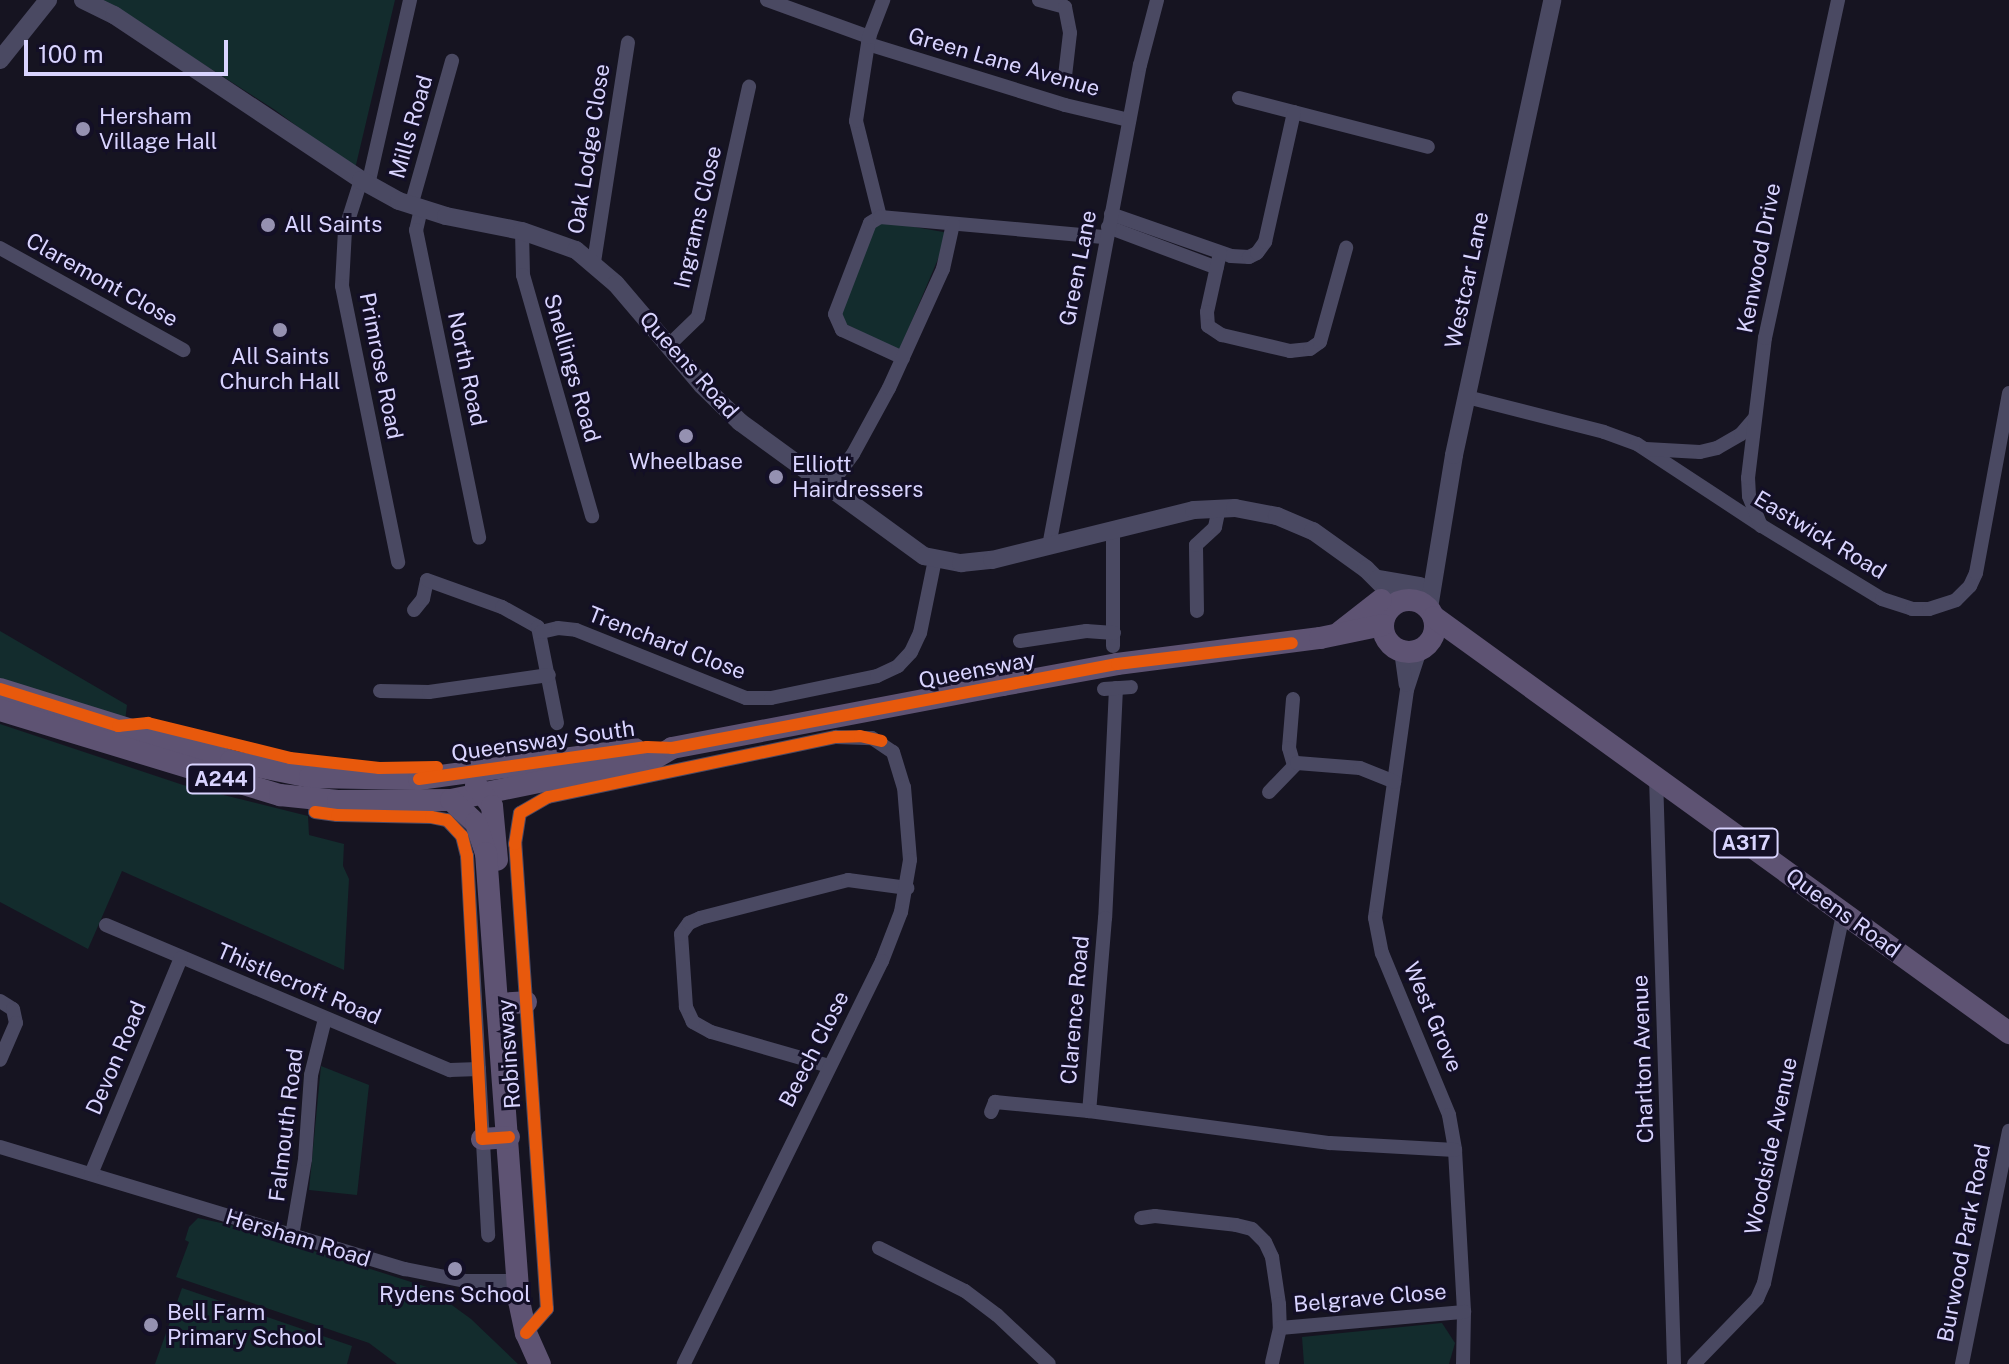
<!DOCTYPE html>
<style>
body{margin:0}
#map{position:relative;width:2009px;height:1364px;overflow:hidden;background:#161421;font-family:"Public Sans",sans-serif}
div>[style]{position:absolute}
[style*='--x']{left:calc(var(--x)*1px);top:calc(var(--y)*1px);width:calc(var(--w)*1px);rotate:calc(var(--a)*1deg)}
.green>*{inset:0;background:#132c2d}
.minor>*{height:14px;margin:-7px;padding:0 7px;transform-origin:7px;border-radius:7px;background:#4a4962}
.tertiary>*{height:18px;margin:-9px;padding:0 9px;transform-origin:9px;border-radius:9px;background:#4a4962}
.primary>*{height:22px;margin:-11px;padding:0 11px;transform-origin:11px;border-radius:11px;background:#5e5373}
.primary>.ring{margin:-11px;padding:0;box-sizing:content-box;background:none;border:22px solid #5e5373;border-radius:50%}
.cycleway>*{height:12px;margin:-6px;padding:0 6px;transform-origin:6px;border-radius:6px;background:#e8590c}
.dots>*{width:22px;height:22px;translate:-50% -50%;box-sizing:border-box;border:4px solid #130f26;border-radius:50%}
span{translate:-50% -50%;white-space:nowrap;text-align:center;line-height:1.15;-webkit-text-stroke:6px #130f26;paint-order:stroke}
.shield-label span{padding:2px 6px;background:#130f26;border:2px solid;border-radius:6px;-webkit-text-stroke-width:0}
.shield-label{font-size:20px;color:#d9d4ff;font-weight:700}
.street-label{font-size:22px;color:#d9d4ff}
.poi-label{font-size:22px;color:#d9d4ff}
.left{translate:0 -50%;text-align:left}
.scale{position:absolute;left:24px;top:40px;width:204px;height:36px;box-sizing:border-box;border:4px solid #d9d4ff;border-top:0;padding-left:10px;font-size:24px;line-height:28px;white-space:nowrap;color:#d9d4ff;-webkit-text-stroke:6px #130f26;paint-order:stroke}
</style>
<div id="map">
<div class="green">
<div style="clip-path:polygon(103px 0,395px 0,355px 169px,275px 110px)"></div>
<div style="clip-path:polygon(875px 220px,949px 233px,899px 351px,836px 319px)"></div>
<div style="clip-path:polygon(0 631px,127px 705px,125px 721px,0 686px)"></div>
<div style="clip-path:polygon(0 724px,183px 785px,308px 816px,309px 835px,344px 844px,343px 866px,349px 879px,344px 970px,122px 871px,88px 949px,0 902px)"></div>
<div style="clip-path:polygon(321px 1066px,369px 1085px,357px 1195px,309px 1190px)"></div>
<div style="clip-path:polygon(198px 1218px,235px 1226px,427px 1287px,471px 1319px,518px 1364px,397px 1364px,369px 1343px,176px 1277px,189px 1242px,185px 1240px,189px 1227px)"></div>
<div style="clip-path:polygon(182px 1288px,352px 1346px,347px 1364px,155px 1364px)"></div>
<div style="clip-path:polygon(1442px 1323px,1455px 1343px,1449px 1364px,1304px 1364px,1302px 1337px)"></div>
</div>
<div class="minor">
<div style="--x:767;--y:0;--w:109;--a:19.9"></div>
<div style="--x:1039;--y:0;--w:27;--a:15"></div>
<div style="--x:1065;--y:7;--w:26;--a:79"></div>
<div style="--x:1070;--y:33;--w:43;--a:96.6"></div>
<div style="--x:868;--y:44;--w:206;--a:17.2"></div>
<div style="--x:1065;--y:105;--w:66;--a:13.2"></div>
<div style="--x:1239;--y:98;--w:195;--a:14.5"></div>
<div style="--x:361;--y:180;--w:52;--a:107.7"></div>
<div style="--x:345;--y:230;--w:56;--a:93.1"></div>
<div style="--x:342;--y:286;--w:282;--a:78.5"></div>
<div style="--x:368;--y:185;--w:190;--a:-77.2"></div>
<div style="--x:411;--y:206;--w:151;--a:-74.2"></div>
<div style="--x:421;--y:209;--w:22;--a:103"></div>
<div style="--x:416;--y:230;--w:314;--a:78.4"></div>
<div style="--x:1111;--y:214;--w:127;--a:19.3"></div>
<div style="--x:1231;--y:256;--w:18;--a:3"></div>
<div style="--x:1249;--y:257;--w:9;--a:-27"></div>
<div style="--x:1257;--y:253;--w:14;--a:-54"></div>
<div style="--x:1265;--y:242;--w:133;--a:-77.4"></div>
<div style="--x:880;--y:217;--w:99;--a:-104"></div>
<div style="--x:856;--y:121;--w:85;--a:-81.2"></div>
<div style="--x:869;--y:37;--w:40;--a:-69"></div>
<div style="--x:1108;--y:227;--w:116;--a:20.6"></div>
<div style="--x:522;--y:231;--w:44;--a:88.7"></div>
<div style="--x:523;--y:275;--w:251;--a:74"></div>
<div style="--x:0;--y:248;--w:210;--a:29.1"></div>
<div style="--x:1220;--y:253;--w:60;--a:102.4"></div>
<div style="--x:1207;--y:312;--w:14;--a:86"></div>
<div style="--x:1208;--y:326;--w:17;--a:33"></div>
<div style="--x:1222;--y:335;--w:70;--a:13.2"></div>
<div style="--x:1290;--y:351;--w:20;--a:-6"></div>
<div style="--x:1310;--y:349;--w:12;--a:-35"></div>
<div style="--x:1320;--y:342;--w:98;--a:-74.5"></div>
<div style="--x:594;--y:262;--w:222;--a:-81.2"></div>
<div style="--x:669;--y:345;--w:40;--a:-44"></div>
<div style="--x:698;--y:317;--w:236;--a:-77.5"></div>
<div style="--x:903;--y:358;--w:67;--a:-155.3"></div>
<div style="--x:842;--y:330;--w:17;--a:-114"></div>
<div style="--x:835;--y:314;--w:97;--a:-69"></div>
<div style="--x:870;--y:223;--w:12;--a:-31"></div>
<div style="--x:880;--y:217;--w:227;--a:5.1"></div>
<div style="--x:1467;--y:397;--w:141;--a:14.3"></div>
<div style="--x:1604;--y:432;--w:35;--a:20"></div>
<div style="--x:1637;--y:444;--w:149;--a:33.3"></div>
<div style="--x:1762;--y:526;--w:140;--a:31.3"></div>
<div style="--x:1882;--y:599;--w:32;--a:18"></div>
<div style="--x:1912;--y:609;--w:17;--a:0"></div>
<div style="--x:1929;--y:609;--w:28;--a:-18"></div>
<div style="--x:1956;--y:600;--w:20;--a:-45"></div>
<div style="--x:1970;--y:586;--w:14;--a:-65"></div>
<div style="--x:1976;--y:573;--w:183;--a:-79.6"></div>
<div style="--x:1646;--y:449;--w:54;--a:3.2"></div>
<div style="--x:1700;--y:452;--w:17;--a:-13"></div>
<div style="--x:1717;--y:448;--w:28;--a:-30"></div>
<div style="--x:1741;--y:434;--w:20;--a:-49"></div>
<div style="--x:828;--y:488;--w:42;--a:-53.7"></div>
<div style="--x:853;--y:454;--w:75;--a:-61.4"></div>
<div style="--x:889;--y:388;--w:131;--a:-65.6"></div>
<div style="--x:943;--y:269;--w:46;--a:-77.5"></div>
<div style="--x:1761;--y:526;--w:32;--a:-112"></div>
<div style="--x:1749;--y:496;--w:18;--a:-93"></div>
<div style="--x:1748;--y:478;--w:141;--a:-83.1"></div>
<div style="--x:1765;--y:338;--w:346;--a:-77.8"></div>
<div style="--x:1113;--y:530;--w:116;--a:90"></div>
<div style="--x:1049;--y:546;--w:490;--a:-79.3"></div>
<div style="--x:1140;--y:65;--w:67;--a:-75.3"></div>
<div style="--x:414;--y:610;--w:14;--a:-51"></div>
<div style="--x:423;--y:599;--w:19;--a:-78"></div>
<div style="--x:427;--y:580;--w:80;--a:19.8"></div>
<div style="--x:502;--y:607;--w:41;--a:29.1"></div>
<div style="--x:538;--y:627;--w:98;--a:78.8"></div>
<div style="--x:1197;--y:611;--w:66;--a:-90.9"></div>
<div style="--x:1196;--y:545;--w:26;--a:-43"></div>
<div style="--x:1215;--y:527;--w:19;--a:-78"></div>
<div style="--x:541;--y:632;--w:17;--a:-13"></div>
<div style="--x:558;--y:628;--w:18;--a:6"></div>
<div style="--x:576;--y:630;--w:183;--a:21.8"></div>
<div style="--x:746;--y:698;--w:25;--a:0"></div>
<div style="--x:771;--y:698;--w:108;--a:-11.7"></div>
<div style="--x:877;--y:676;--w:23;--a:-25"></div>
<div style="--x:898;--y:666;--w:19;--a:-47"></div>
<div style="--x:911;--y:652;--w:21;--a:-65"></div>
<div style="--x:920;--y:633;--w:76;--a:-78.5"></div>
<div style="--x:1020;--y:641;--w:67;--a:-8.6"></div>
<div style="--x:1086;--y:631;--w:28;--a:4"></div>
<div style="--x:1420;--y:650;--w:42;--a:108"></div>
<div style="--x:1407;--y:690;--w:230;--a:98"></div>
<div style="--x:1375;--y:918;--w:36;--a:79"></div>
<div style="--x:1382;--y:953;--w:175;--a:67.5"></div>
<div style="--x:1449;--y:1115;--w:36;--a:80"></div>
<div style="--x:1455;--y:1150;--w:162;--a:86.8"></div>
<div style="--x:1464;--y:1312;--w:52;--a:91.1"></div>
<div style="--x:1401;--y:651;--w:34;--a:82"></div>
<div style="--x:1116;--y:688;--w:230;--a:92.7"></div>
<div style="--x:1105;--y:918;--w:194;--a:94.7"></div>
<div style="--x:1089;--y:1111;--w:243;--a:7.6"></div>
<div style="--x:1330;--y:1143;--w:125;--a:3.2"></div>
<div style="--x:1104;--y:689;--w:27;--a:-4"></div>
<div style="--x:380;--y:691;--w:49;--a:1.2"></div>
<div style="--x:429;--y:692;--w:121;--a:-8.1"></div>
<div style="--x:1293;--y:699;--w:49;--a:94.7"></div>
<div style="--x:1289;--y:748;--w:18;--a:74"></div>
<div style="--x:1656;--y:777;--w:587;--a:88.24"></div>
<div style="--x:1269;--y:792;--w:40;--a:-46"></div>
<div style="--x:1297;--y:763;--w:63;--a:4.5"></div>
<div style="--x:1360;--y:768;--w:37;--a:22"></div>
<div style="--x:315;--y:812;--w:22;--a:8"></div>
<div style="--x:337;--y:815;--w:94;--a:1.2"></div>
<div style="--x:431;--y:817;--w:16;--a:11"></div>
<div style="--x:447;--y:820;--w:22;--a:47"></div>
<div style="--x:462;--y:836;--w:21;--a:76"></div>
<div style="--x:467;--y:856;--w:380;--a:86.8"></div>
<div style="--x:106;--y:925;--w:373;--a:22.9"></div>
<div style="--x:450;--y:1070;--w:29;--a:-2"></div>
<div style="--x:0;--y:1001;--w:15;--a:32"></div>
<div style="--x:13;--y:1009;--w:14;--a:78"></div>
<div style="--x:16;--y:1023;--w:40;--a:113.4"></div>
<div style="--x:829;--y:1066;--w:123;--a:-163.9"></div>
<div style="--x:711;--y:1032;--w:21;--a:-151"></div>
<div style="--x:693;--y:1022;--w:17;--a:-115"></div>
<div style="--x:686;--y:1007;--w:73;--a:-93.9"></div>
<div style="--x:681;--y:934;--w:14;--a:-54"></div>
<div style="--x:689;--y:923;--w:12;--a:-24"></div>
<div style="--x:700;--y:918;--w:153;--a:-14.4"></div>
<div style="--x:848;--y:880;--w:60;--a:7.7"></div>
<div style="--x:991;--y:1112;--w:11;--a:-68"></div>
<div style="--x:995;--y:1102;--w:94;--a:5.5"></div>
<div style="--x:0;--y:1147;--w:423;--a:16.8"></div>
<div style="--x:405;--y:1269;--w:61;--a:11.3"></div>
<div style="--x:465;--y:1281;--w:53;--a:0"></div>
<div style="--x:91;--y:1174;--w:234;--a:-67.4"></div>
<div style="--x:1141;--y:1218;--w:14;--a:-8"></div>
<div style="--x:1155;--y:1216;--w:81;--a:6.3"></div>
<div style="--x:1236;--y:1225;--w:16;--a:14"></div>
<div style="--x:1252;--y:1229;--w:18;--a:45"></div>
<div style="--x:1265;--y:1242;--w:17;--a:65"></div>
<div style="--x:1272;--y:1257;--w:48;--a:81.5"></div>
<div style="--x:1279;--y:1304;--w:24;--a:88"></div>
<div style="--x:1280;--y:1328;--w:35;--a:103"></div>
<div style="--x:292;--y:1236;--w:78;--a:-80.4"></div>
<div style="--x:305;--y:1159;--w:84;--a:-85.9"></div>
<div style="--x:311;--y:1075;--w:58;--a:-76"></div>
<div style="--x:879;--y:1248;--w:96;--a:26.6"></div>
<div style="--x:965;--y:1291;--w:40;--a:37"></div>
<div style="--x:997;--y:1315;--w:71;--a:43.3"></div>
<div style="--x:1280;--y:1328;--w:185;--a:-5"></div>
<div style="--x:526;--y:1333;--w:32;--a:-49"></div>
<div style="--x:547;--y:1309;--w:466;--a:-93.9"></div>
<div style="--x:515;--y:844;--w:31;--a:-81"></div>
<div style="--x:520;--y:813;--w:32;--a:-30"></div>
<div style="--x:548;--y:797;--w:294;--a:-11.8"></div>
<div style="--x:836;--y:737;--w:36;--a:2"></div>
<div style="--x:872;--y:738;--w:25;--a:34"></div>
<div style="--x:893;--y:752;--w:37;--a:73"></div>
<div style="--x:904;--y:787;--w:73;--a:85.3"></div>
<div style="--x:910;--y:860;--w:53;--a:99.8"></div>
<div style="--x:901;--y:912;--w:53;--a:111.2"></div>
<div style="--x:882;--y:961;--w:449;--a:116.2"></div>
<div style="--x:1694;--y:1364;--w:91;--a:-45.9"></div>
<div style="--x:1757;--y:1299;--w:17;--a:-66"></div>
<div style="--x:1764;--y:1283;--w:378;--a:-77.9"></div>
<div style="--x:1962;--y:1364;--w:238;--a:-78.6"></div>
</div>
<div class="tertiary">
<div style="--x:83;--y:0;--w:34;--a:26"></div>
<div style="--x:114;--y:15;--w:297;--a:33.7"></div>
<div style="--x:361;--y:180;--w:43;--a:28.9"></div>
<div style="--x:399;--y:201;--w:49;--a:17.7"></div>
<div style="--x:446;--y:216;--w:77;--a:11.2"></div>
<div style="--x:522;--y:231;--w:57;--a:19.4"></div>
<div style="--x:576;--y:250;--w:52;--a:40.4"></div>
<div style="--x:616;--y:284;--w:133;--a:49.6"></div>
<div style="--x:702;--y:385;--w:53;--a:44.2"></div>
<div style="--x:740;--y:422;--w:228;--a:36.1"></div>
<div style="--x:924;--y:556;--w:38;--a:11"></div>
<div style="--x:961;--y:563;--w:31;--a:-6"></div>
<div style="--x:992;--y:560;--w:208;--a:-13.9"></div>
<div style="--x:1194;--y:510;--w:41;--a:-2.8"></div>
<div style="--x:1235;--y:508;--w:43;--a:10.8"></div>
<div style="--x:1277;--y:516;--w:39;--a:23"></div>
<div style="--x:1313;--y:531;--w:65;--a:35.6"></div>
<div style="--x:1366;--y:569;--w:47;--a:45"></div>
<div style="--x:0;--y:60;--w:77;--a:-51.3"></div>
<div style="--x:1378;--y:579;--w:43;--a:9.5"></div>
<div style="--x:1429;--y:608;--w:155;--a:-80.7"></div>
<div style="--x:1454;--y:455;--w:465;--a:-77.8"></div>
</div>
<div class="primary">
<div class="ring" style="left:1383px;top:600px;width:30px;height:30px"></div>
<div style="--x:1434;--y:617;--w:710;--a:35.88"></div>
<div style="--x:1340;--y:632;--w:52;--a:-38"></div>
<div style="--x:0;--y:689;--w:242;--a:17.3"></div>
<div style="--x:231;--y:761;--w:81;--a:11.4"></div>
<div style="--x:310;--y:777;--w:109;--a:1.1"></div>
<div style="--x:419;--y:779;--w:218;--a:-7.9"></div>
<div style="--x:0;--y:710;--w:293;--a:16.9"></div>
<div style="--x:280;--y:795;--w:58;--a:5.9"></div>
<div style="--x:338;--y:801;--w:113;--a:-0.5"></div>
<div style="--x:451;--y:800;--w:208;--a:-11.6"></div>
<div style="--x:655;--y:758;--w:20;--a:-30"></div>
<div style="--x:672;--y:748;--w:337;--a:-10.8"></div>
<div style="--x:1003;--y:685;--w:116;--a:-10.4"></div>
<div style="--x:1117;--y:664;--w:205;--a:-7.3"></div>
<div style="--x:1320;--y:638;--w:64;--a:-11.7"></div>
<div style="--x:476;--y:785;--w:26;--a:53"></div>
<div style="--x:492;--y:806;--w:54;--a:84.7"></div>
<div style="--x:451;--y:800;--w:34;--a:43"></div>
<div style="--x:476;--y:823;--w:32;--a:72"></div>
<div style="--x:486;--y:853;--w:449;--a:85.8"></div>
<div style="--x:519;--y:1301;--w:33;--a:78"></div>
<div style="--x:526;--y:1333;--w:34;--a:66"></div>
<div style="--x:499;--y:1004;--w:27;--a:-4"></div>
<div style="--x:482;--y:1139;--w:27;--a:-4"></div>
</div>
<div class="cycleway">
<div style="--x:0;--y:689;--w:124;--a:17.4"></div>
<div style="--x:118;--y:726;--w:30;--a:-6"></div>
<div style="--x:148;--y:723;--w:146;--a:13.8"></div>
<div style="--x:290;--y:758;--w:90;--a:6.4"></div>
<div style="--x:379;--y:768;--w:58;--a:-1"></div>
<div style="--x:419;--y:779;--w:230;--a:-8"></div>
<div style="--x:647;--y:747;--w:25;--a:2"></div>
<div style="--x:672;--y:748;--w:453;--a:-10.7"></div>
<div style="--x:1117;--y:664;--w:176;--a:-6.8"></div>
<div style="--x:315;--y:812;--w:22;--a:8"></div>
<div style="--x:337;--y:815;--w:94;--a:1.2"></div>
<div style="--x:431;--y:817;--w:16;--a:11"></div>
<div style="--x:447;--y:820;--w:22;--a:47"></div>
<div style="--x:462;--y:836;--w:21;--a:76"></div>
<div style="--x:467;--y:856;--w:283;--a:87"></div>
<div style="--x:482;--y:1139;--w:27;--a:-4"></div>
<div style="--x:526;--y:1333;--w:32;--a:-49"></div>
<div style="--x:547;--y:1309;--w:466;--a:-93.9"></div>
<div style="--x:515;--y:844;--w:31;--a:-81"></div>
<div style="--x:520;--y:813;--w:32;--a:-30"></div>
<div style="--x:548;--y:797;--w:294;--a:-11.8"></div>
<div style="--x:836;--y:737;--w:24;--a:-2"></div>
<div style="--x:860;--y:736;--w:22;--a:13"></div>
</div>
<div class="dots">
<div style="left:83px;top:129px;background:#9591b1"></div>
<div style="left:268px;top:225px;background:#9591b1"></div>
<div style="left:280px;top:330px;background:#9591b1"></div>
<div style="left:686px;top:436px;background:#9591b1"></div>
<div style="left:776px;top:477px;background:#9591b1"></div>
<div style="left:455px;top:1269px;background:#9591b1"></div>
<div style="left:151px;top:1325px;background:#9591b1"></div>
</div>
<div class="shield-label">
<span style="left:221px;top:779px">A244</span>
<span style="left:1746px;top:843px">A317</span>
</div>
<div class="street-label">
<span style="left:1004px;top:62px;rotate:16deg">Green Lane Avenue</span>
<span style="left:411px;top:127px;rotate:-74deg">Mills Road</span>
<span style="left:589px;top:149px;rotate:-81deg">Oak Lodge Close</span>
<span style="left:698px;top:217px;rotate:-77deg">Ingrams Close</span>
<span style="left:1759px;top:258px;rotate:-79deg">Kenwood Drive</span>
<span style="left:1078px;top:268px;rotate:-79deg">Green Lane</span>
<span style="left:102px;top:280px;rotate:29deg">Claremont Close</span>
<span style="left:1467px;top:280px;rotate:-78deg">Westcar Lane</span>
<span style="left:689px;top:365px;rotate:48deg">Queens Road</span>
<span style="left:381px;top:366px;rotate:79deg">Primrose Road</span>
<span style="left:572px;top:368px;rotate:74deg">Snellings Road</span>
<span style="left:467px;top:369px;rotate:78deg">North Road</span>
<span style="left:1820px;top:535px;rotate:31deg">Eastwick Road</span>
<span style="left:667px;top:643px;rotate:21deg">Trenchard Close</span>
<span style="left:977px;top:670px;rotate:-11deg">Queensway</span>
<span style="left:543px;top:741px;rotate:-8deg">Queensway South</span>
<span style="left:1843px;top:913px;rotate:36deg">Queens Road</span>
<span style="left:299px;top:984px;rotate:23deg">Thistlecroft Road</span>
<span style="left:1075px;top:1010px;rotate:-85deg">Clarence Road</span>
<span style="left:1433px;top:1017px;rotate:67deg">West Grove</span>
<span style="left:814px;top:1049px;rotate:-63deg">Beech Close</span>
<span style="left:509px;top:1054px;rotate:-94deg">Robinsway</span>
<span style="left:116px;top:1058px;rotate:-67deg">Devon Road</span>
<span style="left:1643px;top:1059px;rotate:-92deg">Charlton Avenue</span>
<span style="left:286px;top:1125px;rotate:-83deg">Falmouth Road</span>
<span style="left:1771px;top:1146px;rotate:-78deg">Woodside Avenue</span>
<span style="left:298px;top:1238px;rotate:17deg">Hersham Road</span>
<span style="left:1964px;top:1243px;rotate:-79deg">Burwood Park Road</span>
<span style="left:1370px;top:1298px;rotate:-5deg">Belgrave Close</span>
</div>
<div class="poi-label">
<span class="left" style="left:99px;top:129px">Hersham<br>Village Hall</span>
<span class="left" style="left:284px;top:225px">All Saints</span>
<span style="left:280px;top:369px">All Saints<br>Church Hall</span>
<span style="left:686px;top:462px">Wheelbase</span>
<span class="left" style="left:792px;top:477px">Elliott<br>Hairdressers</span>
<span style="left:455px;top:1295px">Rydens School</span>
<span class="left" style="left:167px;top:1325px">Bell Farm<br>Primary School</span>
</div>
<div class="scale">100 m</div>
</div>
